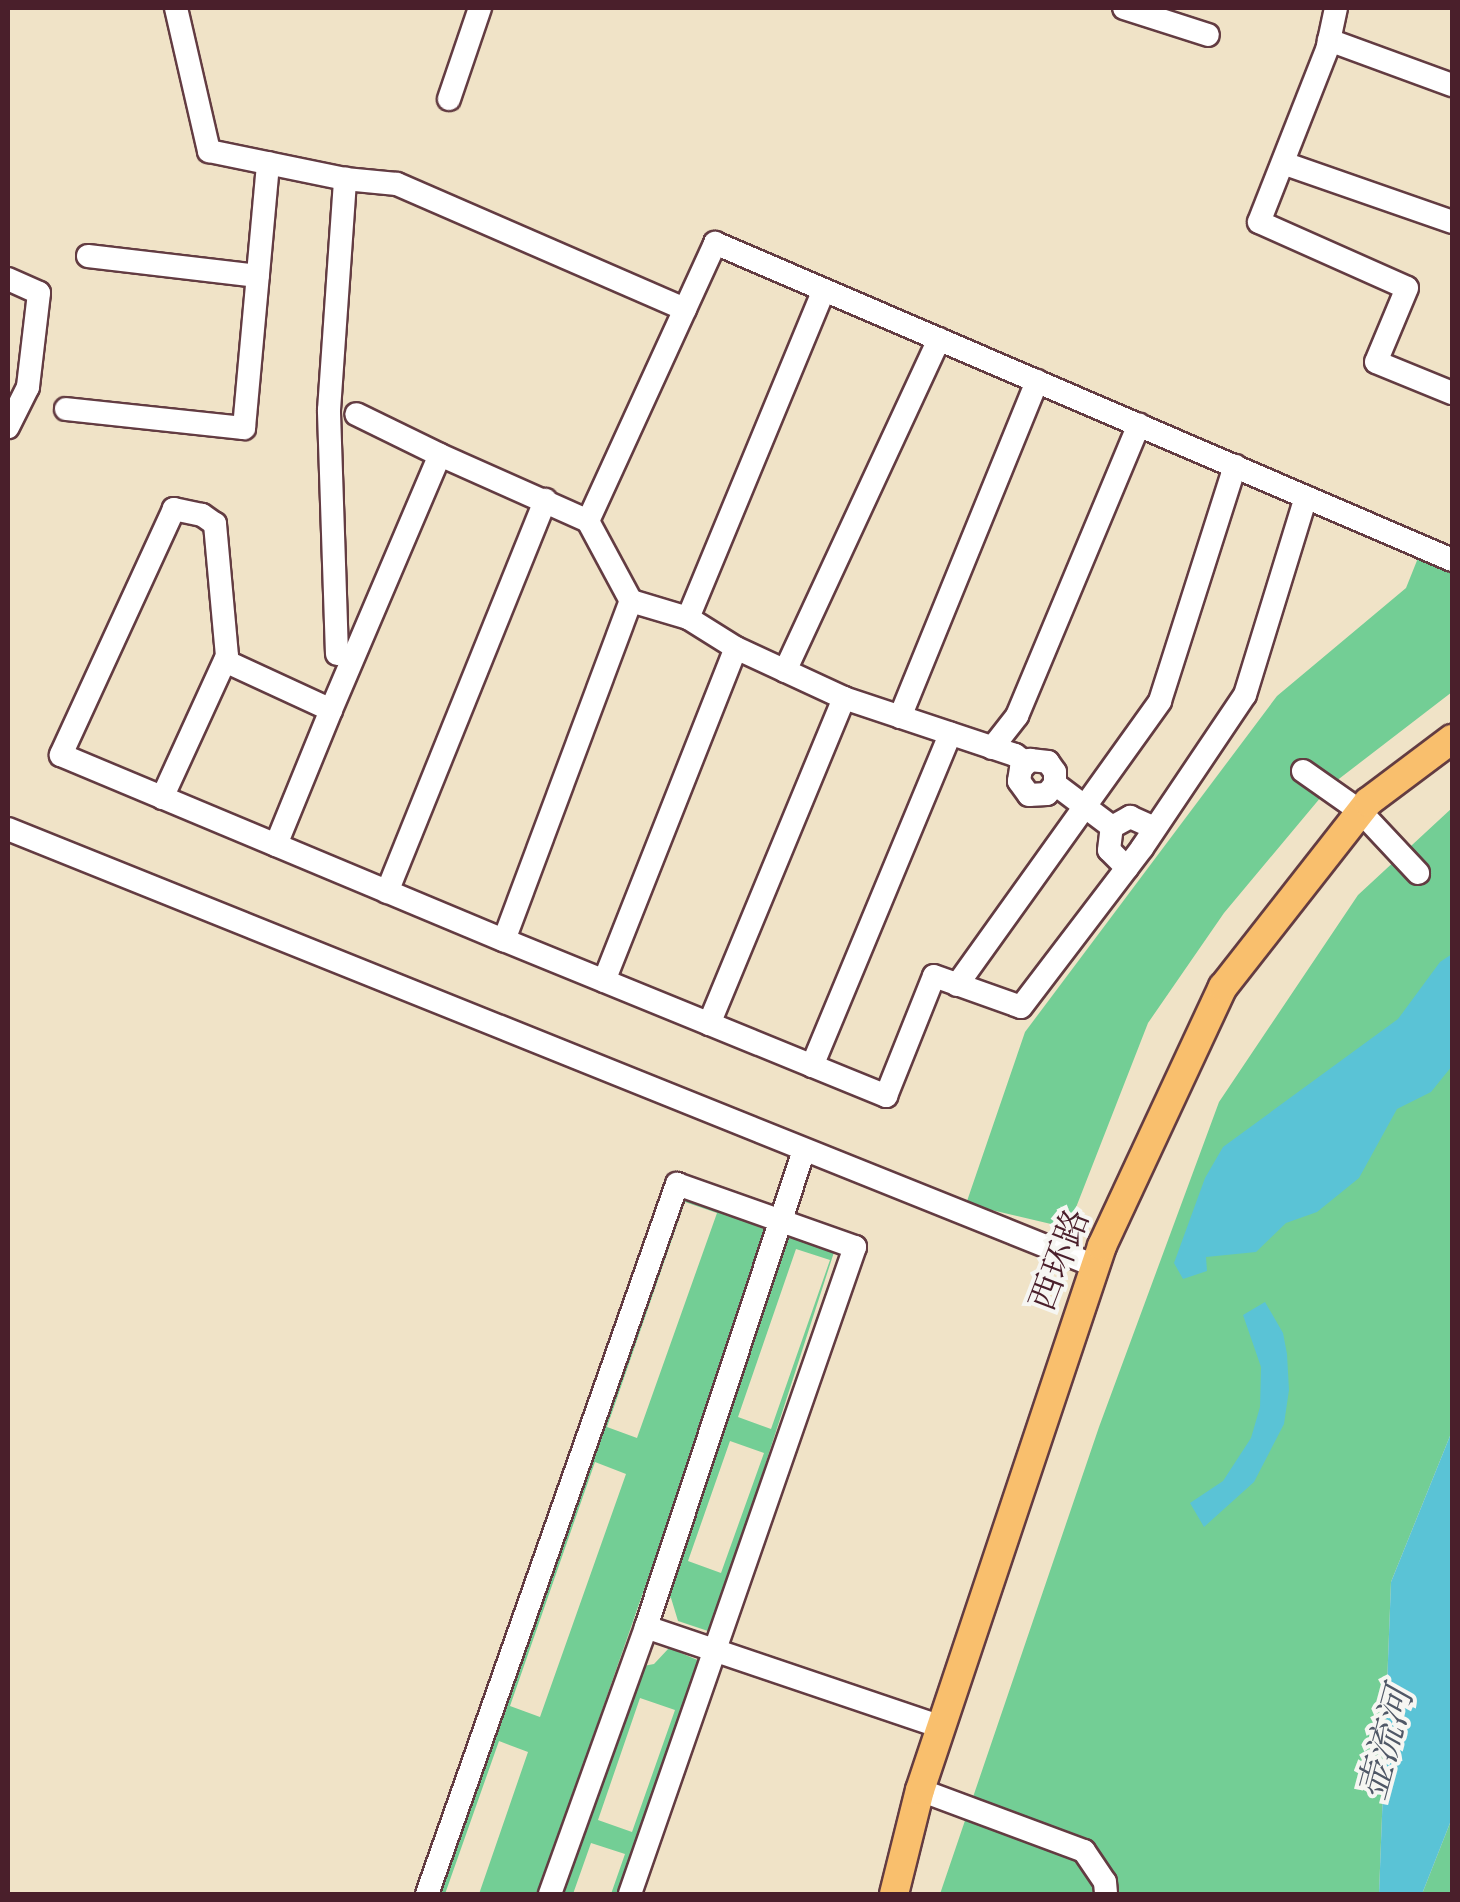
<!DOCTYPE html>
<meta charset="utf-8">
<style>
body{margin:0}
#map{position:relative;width:1460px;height:1902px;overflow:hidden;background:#f0e3c7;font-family:"IM FELL Double Pica","Noto Serif SC",serif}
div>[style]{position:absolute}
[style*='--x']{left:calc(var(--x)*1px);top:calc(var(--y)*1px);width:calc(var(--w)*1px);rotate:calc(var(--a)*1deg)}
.green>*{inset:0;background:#73ce95}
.water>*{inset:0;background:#5ac3d6}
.roads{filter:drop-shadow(2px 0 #633c42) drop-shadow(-2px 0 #633c42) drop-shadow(0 2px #633c42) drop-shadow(0 -2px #633c42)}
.minor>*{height:22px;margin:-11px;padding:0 11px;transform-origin:11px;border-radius:11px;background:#fff}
.major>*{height:28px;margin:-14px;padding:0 14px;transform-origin:14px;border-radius:14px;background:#f9bf6d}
span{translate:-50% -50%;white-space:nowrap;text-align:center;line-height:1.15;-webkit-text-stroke:8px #f6f6f2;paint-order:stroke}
.street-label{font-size:35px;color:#4a1f2b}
.water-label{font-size:38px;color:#505867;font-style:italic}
.frame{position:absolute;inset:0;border:10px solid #4a1f2b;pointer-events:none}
</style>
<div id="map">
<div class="green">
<div style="clip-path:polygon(1418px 558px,1452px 573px,1452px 692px,1331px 785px,1224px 913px,1148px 1023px,1068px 1228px,966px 1204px,1025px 1032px,1277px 696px,1406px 588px)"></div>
<div style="clip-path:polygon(1452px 808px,1452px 1431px,1391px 1582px,1379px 1894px,940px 1894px,1099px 1427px,1219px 1102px,1358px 895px)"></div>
<div style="clip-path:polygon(evenodd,683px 1197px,769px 1231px,538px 1894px,479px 1894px,528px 1752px,499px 1741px,445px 1894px,439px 1894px,683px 1197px,685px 1202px,717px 1213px,637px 1438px,607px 1427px,685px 1202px,683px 1197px,595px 1462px,626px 1474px,540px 1717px,510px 1706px,595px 1462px)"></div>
<div style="clip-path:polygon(evenodd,794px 1230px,836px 1246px,711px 1632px,678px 1621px,671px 1598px,664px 1594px,783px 1239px,794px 1230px,796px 1249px,830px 1260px,771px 1429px,738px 1417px,796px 1249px,794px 1230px,730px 1441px,764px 1453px,721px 1573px,688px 1561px,730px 1441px)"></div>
<div style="clip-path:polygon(evenodd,669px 1648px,700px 1661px,620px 1894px,611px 1894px,625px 1854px,591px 1843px,573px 1894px,559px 1894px,638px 1667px,654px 1664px,669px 1648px,640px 1698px,675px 1710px,632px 1832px,598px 1820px,640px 1698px)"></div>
<div style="clip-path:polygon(1452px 1818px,1452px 1894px,1422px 1894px)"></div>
</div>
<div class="water">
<div style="clip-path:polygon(1452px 954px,1452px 1066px,1431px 1092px,1397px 1109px,1359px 1178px,1317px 1212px,1286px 1223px,1256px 1252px,1206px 1257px,1207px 1271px,1183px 1279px,1174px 1263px,1205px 1178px,1223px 1147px,1398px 1019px,1440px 962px)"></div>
<div style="clip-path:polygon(1265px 1302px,1283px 1333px,1287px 1354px,1289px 1390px,1284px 1424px,1254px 1482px,1204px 1527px,1190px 1503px,1223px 1481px,1251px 1438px,1260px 1407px,1261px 1367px,1243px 1315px)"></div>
<div style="clip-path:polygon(1452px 1431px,1452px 1818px,1422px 1894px,1379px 1894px,1391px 1582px)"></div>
</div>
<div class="roads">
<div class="minor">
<div style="--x:176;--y:8;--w:147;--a:77"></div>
<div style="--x:209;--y:151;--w:139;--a:11.6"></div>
<div style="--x:345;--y:179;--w:52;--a:5.5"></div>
<div style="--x:397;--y:184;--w:314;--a:23.5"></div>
<div style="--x:1124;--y:8;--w:88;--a:17.8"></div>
<div style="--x:1336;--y:8;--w:40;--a:102"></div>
<div style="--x:1328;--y:47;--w:188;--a:111.5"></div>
<div style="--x:1259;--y:222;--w:162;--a:24"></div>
<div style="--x:1407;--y:288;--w:80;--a:112.7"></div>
<div style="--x:1376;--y:362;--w:82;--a:22.2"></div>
<div style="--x:1329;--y:40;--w:131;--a:20.1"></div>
<div style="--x:449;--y:99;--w:96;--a:-71.2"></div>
<div style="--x:1283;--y:163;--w:179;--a:19.2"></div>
<div style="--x:88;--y:256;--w:171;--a:6.7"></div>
<div style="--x:8;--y:279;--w:34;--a:24"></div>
<div style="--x:39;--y:293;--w:95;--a:96.7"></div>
<div style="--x:28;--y:387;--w:45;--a:116.6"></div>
<div style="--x:66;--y:409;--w:179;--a:6.1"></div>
<div style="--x:244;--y:428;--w:266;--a:-84.8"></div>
<div style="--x:440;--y:455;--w:162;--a:24"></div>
<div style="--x:688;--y:618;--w:355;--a:-67.5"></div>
<div style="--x:337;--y:654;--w:244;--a:-91.9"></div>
<div style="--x:329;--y:410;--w:232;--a:-86"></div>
<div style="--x:225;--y:661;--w:117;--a:24.8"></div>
<div style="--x:331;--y:710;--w:146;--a:112.2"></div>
<div style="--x:785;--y:671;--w:366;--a:-65.1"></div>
<div style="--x:331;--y:710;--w:277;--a:-66.9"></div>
<div style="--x:440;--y:455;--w:93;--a:-154"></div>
<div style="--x:900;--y:717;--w:363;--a:-67.8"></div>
<div style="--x:992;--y:748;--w:41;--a:-52"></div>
<div style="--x:1017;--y:716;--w:316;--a:-67.3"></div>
<div style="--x:1026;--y:763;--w:14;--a:-144"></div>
<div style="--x:1015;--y:755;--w:180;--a:-161.6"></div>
<div style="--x:844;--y:698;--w:119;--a:-155.2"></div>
<div style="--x:736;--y:648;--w:57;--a:-148"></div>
<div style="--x:688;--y:618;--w:59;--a:-163.4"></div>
<div style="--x:631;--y:601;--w:91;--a:-118.3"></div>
<div style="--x:588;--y:521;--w:306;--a:-65.4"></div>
<div style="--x:715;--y:243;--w:802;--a:23.27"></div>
<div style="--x:1303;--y:771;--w:70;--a:35.1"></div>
<div style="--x:1360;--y:811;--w:85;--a:46.9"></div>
<div style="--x:1055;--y:784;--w:13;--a:129"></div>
<div style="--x:1047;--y:794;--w:18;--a:177"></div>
<div style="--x:1029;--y:795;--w:17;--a:-126"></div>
<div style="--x:1019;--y:781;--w:12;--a:-81"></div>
<div style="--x:1021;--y:769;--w:13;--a:-45"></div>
<div style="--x:1030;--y:760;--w:18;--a:6"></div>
<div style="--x:1048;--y:762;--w:12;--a:55"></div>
<div style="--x:1055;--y:772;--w:12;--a:90"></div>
<div style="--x:1055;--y:784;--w:71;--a:37"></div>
<div style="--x:162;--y:798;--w:156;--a:-65.4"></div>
<div style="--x:227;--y:656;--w:133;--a:-95.2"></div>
<div style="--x:215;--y:524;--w:16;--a:-145"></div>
<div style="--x:202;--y:515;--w:29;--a:-168"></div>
<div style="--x:174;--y:509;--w:271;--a:114.7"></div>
<div style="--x:61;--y:755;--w:480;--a:22.7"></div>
<div style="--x:504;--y:940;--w:362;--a:-69.5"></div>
<div style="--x:8;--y:829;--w:1172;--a:21.9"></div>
<div style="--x:1127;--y:868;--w:25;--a:-135"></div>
<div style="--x:1109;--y:850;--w:23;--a:-83"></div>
<div style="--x:1112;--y:827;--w:21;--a:-29"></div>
<div style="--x:1130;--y:817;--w:27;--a:24"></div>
<div style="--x:387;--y:892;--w:423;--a:-68"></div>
<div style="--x:504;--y:940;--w:413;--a:22.2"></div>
<div style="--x:886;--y:1096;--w:129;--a:-68.2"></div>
<div style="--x:934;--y:976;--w:92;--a:19.6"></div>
<div style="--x:1021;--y:1007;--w:200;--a:-52.7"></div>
<div style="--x:1142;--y:848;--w:184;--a:-56.1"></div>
<div style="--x:1245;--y:695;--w:207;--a:-72.9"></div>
<div style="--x:604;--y:981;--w:358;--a:-68.4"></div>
<div style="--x:957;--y:985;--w:349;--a:-54.4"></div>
<div style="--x:1160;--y:701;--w:247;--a:-72.3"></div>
<div style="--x:709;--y:1024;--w:353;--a:-67.5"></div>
<div style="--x:812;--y:1066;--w:360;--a:-67.4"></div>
<div style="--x:646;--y:1627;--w:311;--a:18.7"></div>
<div style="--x:920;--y:1790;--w:175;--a:20.4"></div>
<div style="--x:1084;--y:1851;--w:37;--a:56"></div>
<div style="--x:1105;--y:1882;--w:12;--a:85"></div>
<div style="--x:427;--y:1894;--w:753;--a:-70.6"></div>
<div style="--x:677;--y:1184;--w:189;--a:19.5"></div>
<div style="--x:855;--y:1247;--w:685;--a:109.18"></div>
<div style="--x:550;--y:1894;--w:284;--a:-70.2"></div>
<div style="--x:646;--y:1627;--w:502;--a:-71.67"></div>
</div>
<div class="major">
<div style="--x:894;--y:1894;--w:107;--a:-76"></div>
<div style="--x:920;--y:1790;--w:574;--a:-71.5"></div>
<div style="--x:1102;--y:1246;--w:286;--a:-65"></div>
<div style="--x:1223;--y:987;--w:235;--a:-51.9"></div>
<div style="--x:1368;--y:802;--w:105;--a:-36.9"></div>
</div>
</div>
<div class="street-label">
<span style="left:1060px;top:1260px;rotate:-69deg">西环路</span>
</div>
<div class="water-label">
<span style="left:1387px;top:1744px;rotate:-75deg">壶流河</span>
</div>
<div class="frame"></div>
</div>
